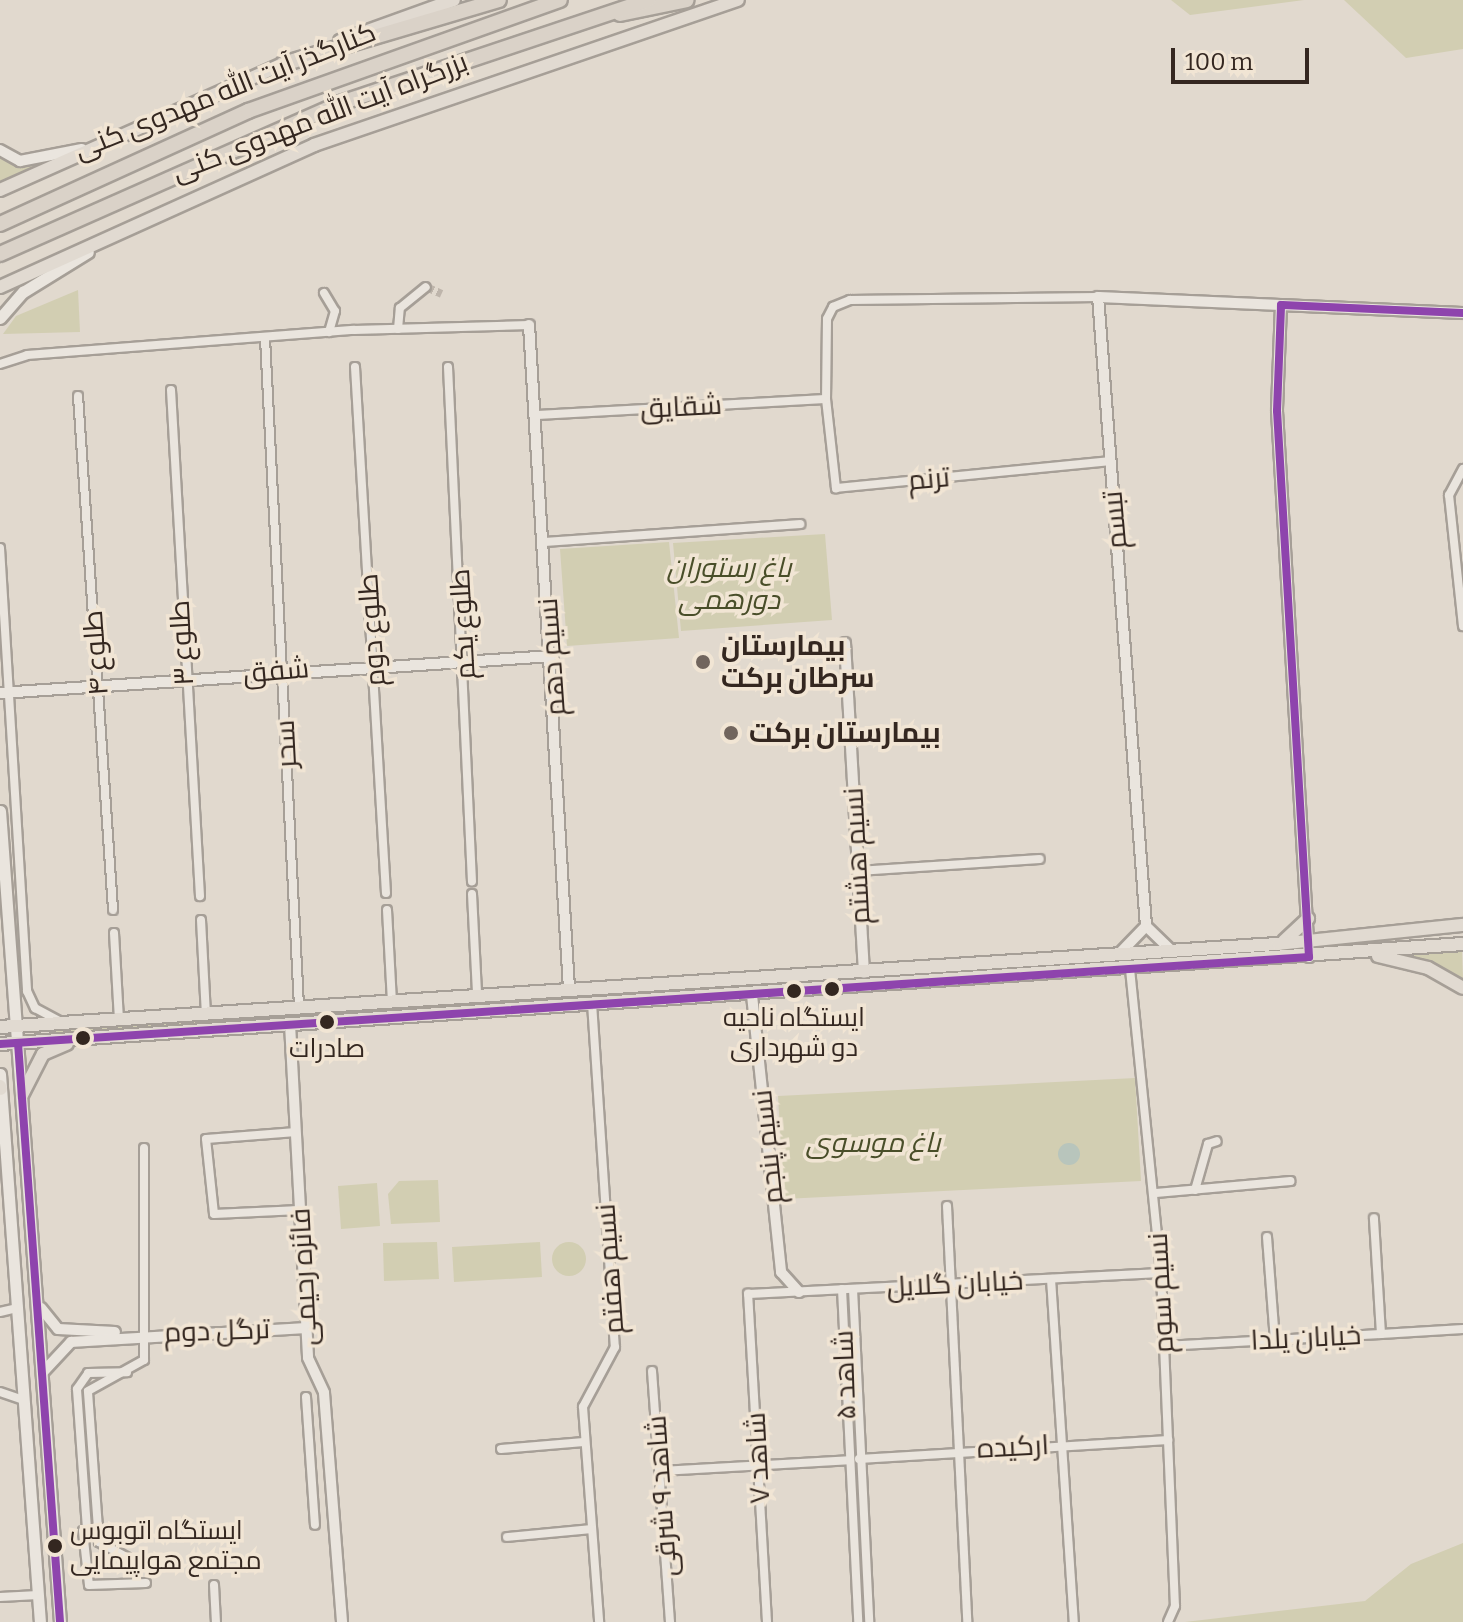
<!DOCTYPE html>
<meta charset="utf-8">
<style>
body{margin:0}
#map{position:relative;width:1463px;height:1622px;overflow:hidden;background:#e1d9ce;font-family:Bitter,Cairo,serif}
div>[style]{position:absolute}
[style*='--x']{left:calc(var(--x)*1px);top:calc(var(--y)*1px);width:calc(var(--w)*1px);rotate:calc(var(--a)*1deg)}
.green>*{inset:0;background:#d2ceb2}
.round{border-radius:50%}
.water>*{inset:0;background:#b8c5bc}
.minor-tunnel>*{height:8px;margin-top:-4px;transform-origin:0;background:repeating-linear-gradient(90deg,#beb5ab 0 8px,transparent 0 12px)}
.roads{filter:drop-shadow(2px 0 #a69f97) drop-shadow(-2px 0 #a69f97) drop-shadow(0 2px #a69f97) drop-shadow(0 -2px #a69f97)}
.minor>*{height:8px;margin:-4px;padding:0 4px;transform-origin:4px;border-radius:4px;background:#eae5de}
.tertiary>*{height:10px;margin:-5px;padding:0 5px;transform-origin:5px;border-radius:5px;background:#eae5de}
.secondary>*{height:11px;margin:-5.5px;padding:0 5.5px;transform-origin:5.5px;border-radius:5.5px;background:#eae5de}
.primary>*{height:12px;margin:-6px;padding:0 6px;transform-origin:6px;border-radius:6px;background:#e1dad1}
.trunk>*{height:14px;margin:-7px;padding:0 7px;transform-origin:7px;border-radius:7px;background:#dad2c8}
.bus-1>*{height:8px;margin:-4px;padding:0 4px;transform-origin:4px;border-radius:4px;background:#8e44ad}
.dots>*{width:22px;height:22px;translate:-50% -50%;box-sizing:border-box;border:4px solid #f1e5d4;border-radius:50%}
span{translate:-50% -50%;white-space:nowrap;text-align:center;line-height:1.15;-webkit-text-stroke:7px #f1e5d4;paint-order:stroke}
.bus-label{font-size:26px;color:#342720}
.left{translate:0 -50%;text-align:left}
.street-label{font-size:28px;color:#342720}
.park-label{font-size:28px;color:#494e29;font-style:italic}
.poi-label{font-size:28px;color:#342720;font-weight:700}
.scale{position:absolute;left:1171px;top:48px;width:138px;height:36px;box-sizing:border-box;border:4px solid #342720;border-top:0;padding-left:10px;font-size:24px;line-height:28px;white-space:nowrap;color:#342720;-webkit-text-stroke:6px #f1e5d4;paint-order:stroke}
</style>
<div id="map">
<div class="green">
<div style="clip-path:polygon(1171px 0,1304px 0,1190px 15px)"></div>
<div style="clip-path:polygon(1344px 0,1463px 0,1463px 49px,1406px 58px)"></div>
<div style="clip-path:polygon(0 155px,21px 164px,52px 157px,0 183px)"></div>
<div style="clip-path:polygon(78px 290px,80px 332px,3px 334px,16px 316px)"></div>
<div style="clip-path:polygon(825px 534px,832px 620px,681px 631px,673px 543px)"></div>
<div style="clip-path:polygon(669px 542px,679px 638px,567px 646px,560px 549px)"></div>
<div style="clip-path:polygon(1289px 948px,51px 1036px,51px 1031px,635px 991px)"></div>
<div style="clip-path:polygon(1462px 951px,1463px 979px,1397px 955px)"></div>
<div style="clip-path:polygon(1135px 1078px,1141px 1181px,784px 1199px,778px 1096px)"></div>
<div style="clip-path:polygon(438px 1180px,440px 1222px,391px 1224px,388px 1194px,399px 1181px)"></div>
<div style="clip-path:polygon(377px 1183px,380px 1226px,341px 1229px,338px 1186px)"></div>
<div class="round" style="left:552px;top:1242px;width:34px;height:34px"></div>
<div style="clip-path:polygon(437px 1242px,439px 1279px,384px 1281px,383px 1243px)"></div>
<div style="clip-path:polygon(540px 1242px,542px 1277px,454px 1282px,452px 1247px)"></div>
<div style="clip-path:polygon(1463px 1543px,1463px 1622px,1185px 1622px,1365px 1601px,1411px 1564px)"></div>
</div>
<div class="water">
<div class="round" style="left:1058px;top:1143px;width:22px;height:22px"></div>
</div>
<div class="minor-tunnel">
<div style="--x:426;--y:287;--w:17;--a:24"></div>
</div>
<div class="roads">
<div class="minor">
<div style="--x:324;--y:293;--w:21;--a:59"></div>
<div style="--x:335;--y:311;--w:22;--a:106"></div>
<div style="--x:1098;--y:297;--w:248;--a:179.3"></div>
<div style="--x:850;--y:300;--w:18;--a:158"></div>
<div style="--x:833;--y:307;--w:13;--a:117"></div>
<div style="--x:827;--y:319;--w:80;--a:90.7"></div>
<div style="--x:826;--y:399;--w:90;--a:83.6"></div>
<div style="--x:836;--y:488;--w:275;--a:-5.6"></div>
<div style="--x:398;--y:329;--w:21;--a:-85"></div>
<div style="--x:400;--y:308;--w:33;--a:-39"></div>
<div style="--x:265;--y:338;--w:669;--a:87.09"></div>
<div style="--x:0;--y:364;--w:28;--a:-18"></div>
<div style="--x:27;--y:355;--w:328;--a:-4.4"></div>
<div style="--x:354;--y:330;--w:175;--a:-1.6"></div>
<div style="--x:355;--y:367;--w:527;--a:86.63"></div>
<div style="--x:448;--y:367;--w:515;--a:87.33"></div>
<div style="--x:171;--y:390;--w:507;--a:86.72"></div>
<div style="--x:78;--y:396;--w:515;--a:86.1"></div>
<div style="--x:537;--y:415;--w:289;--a:-3.2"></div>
<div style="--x:1463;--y:469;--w:30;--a:118"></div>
<div style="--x:1449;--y:495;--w:132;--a:83.9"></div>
<div style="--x:545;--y:542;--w:256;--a:-4"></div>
<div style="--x:0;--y:548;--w:444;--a:86.5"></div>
<div style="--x:27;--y:991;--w:19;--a:65"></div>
<div style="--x:35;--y:1008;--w:27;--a:28"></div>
<div style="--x:858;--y:871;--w:182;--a:-3.8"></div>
<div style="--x:472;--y:894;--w:100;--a:87.1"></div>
<div style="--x:387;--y:910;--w:91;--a:86.9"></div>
<div style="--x:201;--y:920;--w:94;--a:87"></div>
<div style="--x:114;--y:933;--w:87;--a:86.7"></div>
<div style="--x:1130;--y:969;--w:306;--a:84.2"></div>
<div style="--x:1161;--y:1273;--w:333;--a:87.6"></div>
<div style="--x:1175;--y:1606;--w:17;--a:114"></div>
<div style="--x:592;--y:1003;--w:345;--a:86.2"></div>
<div style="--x:615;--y:1347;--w:68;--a:118.1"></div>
<div style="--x:583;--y:1407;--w:216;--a:85.7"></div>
<div style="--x:296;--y:1132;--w:90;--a:175.6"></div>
<div style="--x:206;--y:1139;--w:75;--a:83.9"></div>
<div style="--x:214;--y:1214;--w:86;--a:-2.7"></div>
<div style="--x:1195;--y:1190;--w:48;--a:-74.2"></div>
<div style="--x:1208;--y:1144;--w:9;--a:-18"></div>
<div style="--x:1156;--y:1193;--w:135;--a:-5.1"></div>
<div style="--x:947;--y:1206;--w:416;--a:87.2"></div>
<div style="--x:1267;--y:1237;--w:103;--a:85.6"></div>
<div style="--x:1051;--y:1279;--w:344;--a:86.2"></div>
<div style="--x:842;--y:1289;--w:333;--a:87.2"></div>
<div style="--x:853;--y:1289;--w:333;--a:87.2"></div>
<div style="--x:0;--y:1312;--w:17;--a:-13"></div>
<div style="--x:1381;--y:1334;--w:82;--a:-3.5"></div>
<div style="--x:1164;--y:1346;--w:217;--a:-3.2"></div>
<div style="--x:1381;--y:1334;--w:116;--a:-93.5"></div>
<div style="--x:652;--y:1371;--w:252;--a:85.9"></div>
<div style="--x:0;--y:1392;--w:24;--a:19"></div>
<div style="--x:306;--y:1397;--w:128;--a:86"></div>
<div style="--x:501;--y:1449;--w:83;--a:-4.8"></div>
<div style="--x:859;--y:1459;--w:310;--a:-3.5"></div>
<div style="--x:661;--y:1471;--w:188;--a:-3.3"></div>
<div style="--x:87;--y:1529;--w:140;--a:-94.1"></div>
<div style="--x:77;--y:1389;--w:19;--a:-55"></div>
<div style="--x:88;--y:1373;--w:39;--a:-1"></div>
<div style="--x:89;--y:1529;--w:6;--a:162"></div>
<div style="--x:83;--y:1531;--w:54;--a:83.7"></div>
<div style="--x:89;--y:1585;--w:57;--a:-2"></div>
<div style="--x:507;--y:1537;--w:84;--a:-5.4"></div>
<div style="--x:141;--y:1565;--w:48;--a:-151.3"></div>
<div style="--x:99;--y:1542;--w:151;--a:-94.2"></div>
<div style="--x:88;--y:1391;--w:64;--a:-29"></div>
<div style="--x:144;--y:1360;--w:212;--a:-90"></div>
<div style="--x:214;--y:1585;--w:37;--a:87"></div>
<div style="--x:0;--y:1597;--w:38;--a:-3"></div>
<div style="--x:767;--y:1622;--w:329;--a:-93.3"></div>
<div style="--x:748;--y:1294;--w:414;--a:-2.9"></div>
</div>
<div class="tertiary">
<div style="--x:0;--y:150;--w:23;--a:29"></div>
<div style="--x:20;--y:161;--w:63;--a:-11"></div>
<div style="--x:1281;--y:305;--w:106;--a:92.2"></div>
<div style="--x:1277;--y:411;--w:547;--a:86.65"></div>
<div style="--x:529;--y:325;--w:665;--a:86.55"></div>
<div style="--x:845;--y:643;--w:330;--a:86.7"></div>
<div style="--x:0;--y:693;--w:554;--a:-3.83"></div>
<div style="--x:1146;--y:926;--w:36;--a:44"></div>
<div style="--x:1119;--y:954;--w:39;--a:-46"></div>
<div style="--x:1146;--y:926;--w:631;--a:-94.36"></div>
<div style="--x:1098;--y:297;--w:365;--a:2.5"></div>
<div style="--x:752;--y:995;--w:279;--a:84"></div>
<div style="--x:781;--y:1272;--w:27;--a:48"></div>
<div style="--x:290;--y:1024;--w:334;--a:86.9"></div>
<div style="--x:308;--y:1358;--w:38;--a:65"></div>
<div style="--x:324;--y:1393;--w:230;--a:85.5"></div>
<div style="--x:41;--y:1308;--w:27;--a:51"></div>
<div style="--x:58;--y:1329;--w:57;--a:3"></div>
<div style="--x:44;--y:1371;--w:40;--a:-47"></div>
<div style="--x:71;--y:1342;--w:235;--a:-3.4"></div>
</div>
<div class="secondary">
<div style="--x:0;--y:318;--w:35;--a:-49"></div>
<div style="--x:23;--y:292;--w:76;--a:-31.6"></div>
<div style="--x:0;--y:811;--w:813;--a:85.77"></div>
<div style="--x:0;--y:1074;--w:549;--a:85.83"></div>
</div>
<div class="primary">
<div style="--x:340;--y:41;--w:121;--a:-19.8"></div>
<div style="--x:0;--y:190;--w:317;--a:-24"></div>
<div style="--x:0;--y:287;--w:345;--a:-24.3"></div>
<div style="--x:314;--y:145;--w:448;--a:-18.9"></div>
<div style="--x:1284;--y:941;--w:33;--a:-43"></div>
<div style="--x:1378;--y:956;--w:51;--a:13.5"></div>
<div style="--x:1428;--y:968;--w:40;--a:29.7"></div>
<div style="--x:0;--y:1027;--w:1281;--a:-3.72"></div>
<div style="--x:1278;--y:944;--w:186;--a:-5.9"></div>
<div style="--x:0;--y:1044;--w:1466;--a:-3.91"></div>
<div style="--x:0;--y:1086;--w:3;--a:72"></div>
<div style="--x:22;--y:1095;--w:46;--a:-62.9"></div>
<div style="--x:43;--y:1054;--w:26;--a:-23"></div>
</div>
<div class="trunk">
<div style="--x:620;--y:14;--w:68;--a:-11.8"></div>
<div style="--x:283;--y:64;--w:225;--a:-16.5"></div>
<div style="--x:0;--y:224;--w:273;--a:-24.5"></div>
<div style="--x:248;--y:111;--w:331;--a:-19.6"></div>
<div style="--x:0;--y:254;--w:373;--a:-23.9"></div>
<div style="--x:341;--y:103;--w:324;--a:-18.5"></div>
</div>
</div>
<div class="bus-1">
<div style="--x:18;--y:1043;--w:581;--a:85.85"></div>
<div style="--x:0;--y:1044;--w:1312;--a:-3.8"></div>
<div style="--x:1309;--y:957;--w:547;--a:-93.35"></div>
<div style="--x:1277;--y:411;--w:106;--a:-87.8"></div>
<div style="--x:1281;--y:305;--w:182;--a:2.5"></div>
</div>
<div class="dots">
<div style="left:703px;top:662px;background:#71655d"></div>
<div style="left:731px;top:733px;background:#71655d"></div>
<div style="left:832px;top:989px;background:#342720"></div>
<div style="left:794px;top:991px;background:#342720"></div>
<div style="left:327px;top:1022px;background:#342720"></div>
<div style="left:83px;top:1038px;background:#342720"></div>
<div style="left:55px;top:1546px;background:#342720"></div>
</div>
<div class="bus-label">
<span style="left:794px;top:1033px">ایستگاه ناحیه<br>دو شهرداری</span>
<span style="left:327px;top:1049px">صادرات</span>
<span class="left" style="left:70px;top:1546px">ایستگاه اتوبوس<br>مجتمع هواپیمایی</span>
</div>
<div class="street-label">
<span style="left:225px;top:91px;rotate:-22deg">کنارگذر آیت الله مهدوی کنی</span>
<span style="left:320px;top:117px;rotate:-21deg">بزرگراه آیت الله مهدوی کنی</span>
<span style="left:681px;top:407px;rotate:-3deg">شقایق</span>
<span style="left:929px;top:479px;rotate:-5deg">ترنم</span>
<span style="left:1115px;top:520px;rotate:-95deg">تبسم</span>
<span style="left:463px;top:624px;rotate:-93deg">طلوع یکم</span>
<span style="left:372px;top:630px;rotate:-94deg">طلوع دوم</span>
<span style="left:182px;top:643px;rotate:-93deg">طلوع ۳</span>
<span style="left:96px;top:653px;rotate:-94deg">طلوع ۴</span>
<span style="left:552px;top:657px;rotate:-94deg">نسیم دهم</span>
<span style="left:276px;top:671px;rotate:-5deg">شفق</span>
<span style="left:286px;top:744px;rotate:-93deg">سحر</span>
<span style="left:857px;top:856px;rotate:-93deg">نسیم هشتم</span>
<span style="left:768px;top:1147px;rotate:-96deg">نسیم پنجم</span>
<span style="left:610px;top:1269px;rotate:-94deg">نسیم هفتم</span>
<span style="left:304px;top:1277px;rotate:-93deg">فائزه رحیمی</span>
<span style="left:955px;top:1284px;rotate:-3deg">خیابان گلایل</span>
<span style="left:1161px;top:1293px;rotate:-93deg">نسیم سوم</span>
<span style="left:217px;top:1331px;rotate:-2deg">ترگل دوم</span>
<span style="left:1306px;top:1338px;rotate:-3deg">خیابان یلدا</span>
<span style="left:845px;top:1375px;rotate:-92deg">شاهد ۵</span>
<span style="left:1013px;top:1447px;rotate:-3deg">ارکیده</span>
<span style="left:758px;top:1458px;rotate:-93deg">شاهد ۷</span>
<span style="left:662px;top:1496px;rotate:-94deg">شاهد ۹ شرقی</span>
</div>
<div class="park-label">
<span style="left:729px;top:584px">باغ رستوران<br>دورهمی</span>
<span style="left:873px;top:1143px">باغ موسوی</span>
</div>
<div class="poi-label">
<span class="left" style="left:721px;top:662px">بیمارستان<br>سرطان برکت</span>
<span class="left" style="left:749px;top:733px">بیمارستان برکت</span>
</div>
<div class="scale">100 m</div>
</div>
